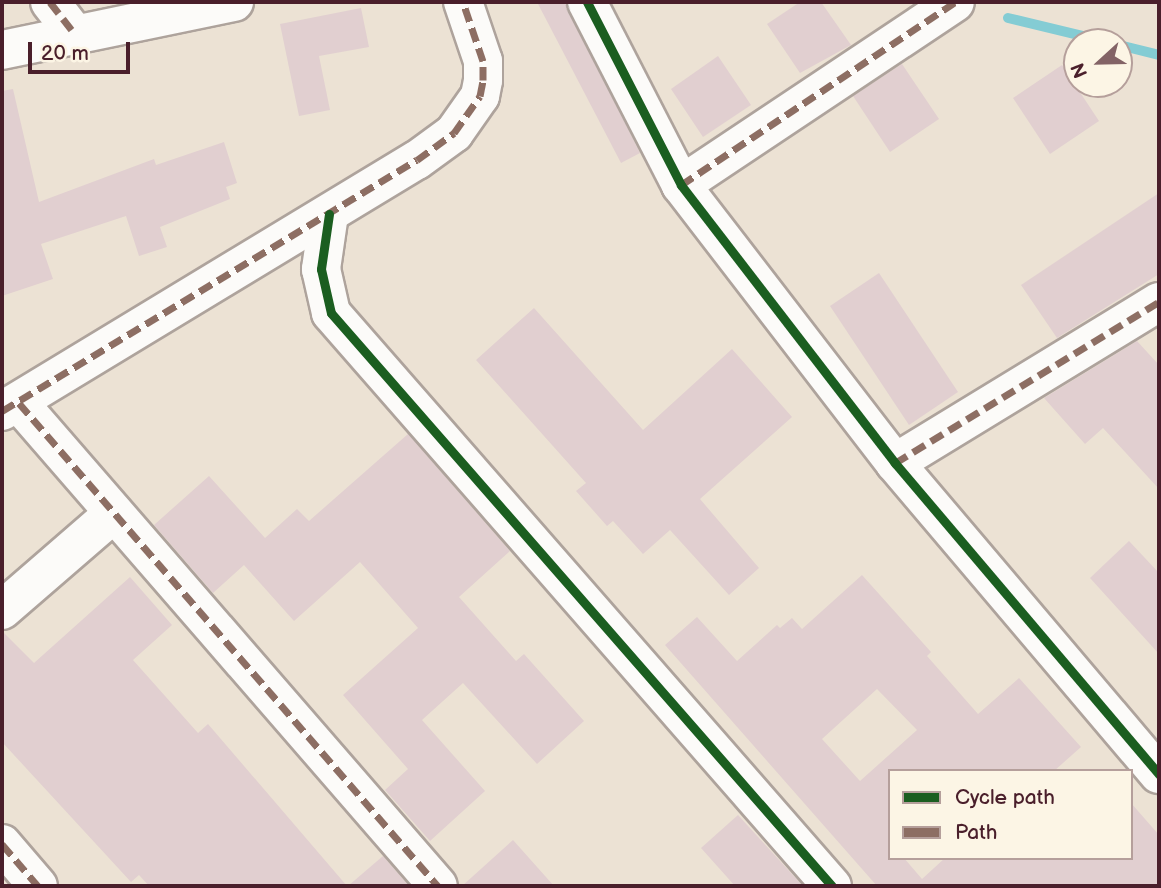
<!DOCTYPE html>
<style>
body{margin:0}
#map{position:relative;width:1161px;height:888px;overflow:hidden;background:#ece2d4;font-family:"Balsamiq Sans",sans-serif}
div>[style]{position:absolute}
[style*='--x']{left:calc(var(--x)*1px);top:calc(var(--y)*1px);width:calc(var(--w)*1px);rotate:calc(var(--a)*1deg)}
.stream>*{height:10px;margin:-5px;padding:0 5px;transform-origin:5px;border-radius:5px;background:#84ccd4}
.building>*{inset:0;background:#e1cfd0}
.roads{filter:drop-shadow(2px 0 #aea39c) drop-shadow(-2px 0 #aea39c) drop-shadow(0 2px #aea39c) drop-shadow(0 -2px #aea39c)}
.minor>*{height:38px;margin:-19px;padding:0 19px;transform-origin:19px;border-radius:19px;background:#fcfbf9}
.quiet>*{height:7px;margin-top:-3.5px;transform-origin:0;background:repeating-linear-gradient(90deg,#8d6e63 0 14px,transparent 0 21px)}
.cycleway>*{height:9px;margin:-4.5px;padding:0 4.5px;transform-origin:4.5px;border-radius:4.5px;background:#1b5e20}
span{translate:-50% -50%;white-space:nowrap;text-align:center;line-height:1.15;-webkit-text-stroke:5px #fcf5e5;paint-order:stroke}
.frame{position:absolute;inset:0;border:4px solid #4a1f2b;pointer-events:none}
.legend{position:absolute;left:888px;top:769px;width:245px;height:91px;box-sizing:border-box;background:#fcf5e5;border:2px solid #b59f9b;margin:0;padding:9px 12px;list-style:none;font-size:21px;color:#4a1f2b}
.legend li{display:flex;align-items:center;gap:14px;height:35px}
.legend b{width:35px;border:2px solid #b59f9b}
.north{position:absolute;left:1063px;top:28px;width:70px;height:70px;box-sizing:border-box;background:#fcf5e5;border:2px solid #b59f9b;border-radius:50%;rotate:248deg;font-size:19px;font-weight:700;line-height:28px;text-align:center;color:#4a1f2b}
.north::after{content:'';display:block;margin:auto;width:24px;height:32px;background:#836366;clip-path:polygon(50% 0,100% 100%,50% 72%,0 100%)}
.scale{position:absolute;left:28px;top:42px;width:102px;height:32px;box-sizing:border-box;border:4px solid #4a1f2b;border-top:0;padding-left:9px;font-size:21px;line-height:24px;white-space:nowrap;color:#4a1f2b;-webkit-text-stroke:5px #fcf5e5;paint-order:stroke}
</style>
<div id="map">
<div class="stream">
<div style="--x:1008;--y:18;--w:102;--a:13.6"></div>
<div style="--x:1119;--y:45;--w:41;--a:14"></div>
</div>
<div class="building">
<div style="clip-path:polygon(537px 2px,565px 2px,640px 153px,621px 163px)"></div>
<div style="clip-path:polygon(800px 2px,821px 2px,851px 45px,800px 73px,767px 24px)"></div>
<div style="clip-path:polygon(361px 8px,369px 47px,319px 56px,330px 110px,299px 116px,280px 24px)"></div>
<div style="clip-path:polygon(718px 56px,751px 105px,703px 137px,671px 89px)"></div>
<div style="clip-path:polygon(902px 64px,939px 119px,890px 152px,853px 96px)"></div>
<div style="clip-path:polygon(1062px 65px,1099px 121px,1050px 154px,1013px 98px)"></div>
<div style="clip-path:polygon(13px 89px,39px 202px,154px 159px,156px 165px,224px 142px,237px 183px,226px 187px,230px 199px,160px 227px,167px 247px,139px 256px,126px 216px,41px 244px,53px 279px,2px 296px,2px 91px)"></div>
<div style="clip-path:polygon(1159px 193px,1159px 274px,1057px 338px,1021px 285px)"></div>
<div style="clip-path:polygon(879px 273px,958px 392px,909px 425px,830px 306px)"></div>
<div style="clip-path:polygon(534px 308px,643px 430px,732px 349px,792px 417px,700px 499px,759px 568px,729px 595px,670px 530px,643px 554px,613px 521px,607px 526px,576px 491px,586px 483px,476px 360px)"></div>
<div style="clip-path:polygon(1137px 341px,1159px 365px,1159px 489px,1103px 428px,1085px 444px,1044px 398px)"></div>
<div style="clip-path:polygon(408px 434px,510px 551px,459px 597px,516px 661px,524px 654px,584px 721px,537px 764px,463px 683px,422px 720px,485px 791px,430px 841px,385px 790px,408px 769px,343px 695px,418px 628px,360px 562px,294px 621px,244px 565px,213px 593px,154px 525px,209px 476px,265px 538px,297px 509px,309px 521px)"></div>
<div style="clip-path:polygon(1129px 541px,1159px 573px,1159px 654px,1090px 578px)"></div>
<div style="clip-path:polygon(evenodd,862px 575px,931px 652px,927px 656px,978px 714px,1019px 678px,1081px 747px,1054px 771px,890px 771px,890px 858px,904px 858px,922px 879px,945px 858px,1131px 858px,1131px 803px,1159px 835px,1159px 886px,877px 886px,665px 645px,697px 617px,737px 661px,777px 625px,780px 628px,792px 618px,802px 629px,862px 575px,877px 689px,917px 730px,860px 781px,822px 739px,877px 689px)"></div>
<div style="clip-path:polygon(130px 577px,172px 625px,133px 660px,198px 733px,208px 724px,347px 886px,149px 886px,139px 875px,131px 882px,2px 742px,2px 631px,34px 663px)"></div>
<div style="clip-path:polygon(738px 815px,803px 886px,735px 886px,701px 848px)"></div>
<div style="clip-path:polygon(513px 840px,554px 886px,462px 886px)"></div>
<div style="clip-path:polygon(383px 856px,409px 886px,348px 886px)"></div>
</div>
<div class="roads">
<div class="minor">
<div style="--x:50;--y:2;--w:41;--a:52"></div>
<div style="--x:587;--y:2;--w:206;--a:62.8"></div>
<div style="--x:681;--y:185;--w:351;--a:52.4"></div>
<div style="--x:895;--y:463;--w:408;--a:49.7"></div>
<div style="--x:2;--y:50;--w:237;--a:-11.7"></div>
<div style="--x:681;--y:185;--w:329;--a:-33.7"></div>
<div style="--x:329;--y:214;--w:56;--a:98.3"></div>
<div style="--x:321;--y:269;--w:45;--a:77.2"></div>
<div style="--x:331;--y:313;--w:761;--a:48.84"></div>
<div style="--x:19;--y:403;--w:639;--a:49.06"></div>
<div style="--x:2;--y:411;--w:485;--a:-31.2"></div>
<div style="--x:417;--y:160;--w:46;--a:-36.1"></div>
<div style="--x:454;--y:133;--w:45;--a:-54.9"></div>
<div style="--x:480;--y:96;--w:16;--a:-79"></div>
<div style="--x:483;--y:80;--w:19;--a:-90"></div>
<div style="--x:483;--y:61;--w:62;--a:-108.7"></div>
<div style="--x:895;--y:463;--w:309;--a:-31.4"></div>
<div style="--x:2;--y:610;--w:148;--a:-40.9"></div>
<div style="--x:2;--y:844;--w:55;--a:49.4"></div>
</div>
</div>
<div class="quiet">
<div style="--x:50;--y:2;--w:41;--a:52"></div>
<div style="--x:681;--y:185;--w:329;--a:-33.7"></div>
<div style="--x:19;--y:403;--w:639;--a:49.06"></div>
<div style="--x:2;--y:411;--w:485;--a:-31.2"></div>
<div style="--x:417;--y:160;--w:46;--a:-36.1"></div>
<div style="--x:454;--y:133;--w:45;--a:-54.9"></div>
<div style="--x:480;--y:96;--w:16;--a:-79"></div>
<div style="--x:483;--y:80;--w:19;--a:-90"></div>
<div style="--x:483;--y:61;--w:62;--a:-108.7"></div>
<div style="--x:895;--y:463;--w:309;--a:-31.4"></div>
<div style="--x:2;--y:844;--w:55;--a:49.4"></div>
</div>
<div class="cycleway">
<div style="--x:587;--y:2;--w:206;--a:62.8"></div>
<div style="--x:681;--y:185;--w:351;--a:52.4"></div>
<div style="--x:895;--y:463;--w:408;--a:49.7"></div>
<div style="--x:329;--y:214;--w:56;--a:98.3"></div>
<div style="--x:321;--y:269;--w:45;--a:77.2"></div>
<div style="--x:331;--y:313;--w:761;--a:48.84"></div>
</div>
<div class="frame"></div>
<ul class="legend">
<li><b style="height:9px;background:#1b5e20"></b>Cycle path</li>
<li><b style="height:9px;background:#8d6e63"></b>Path</li>
</ul>
<div class="north">N</div>
<div class="scale">20 m</div>
</div>
